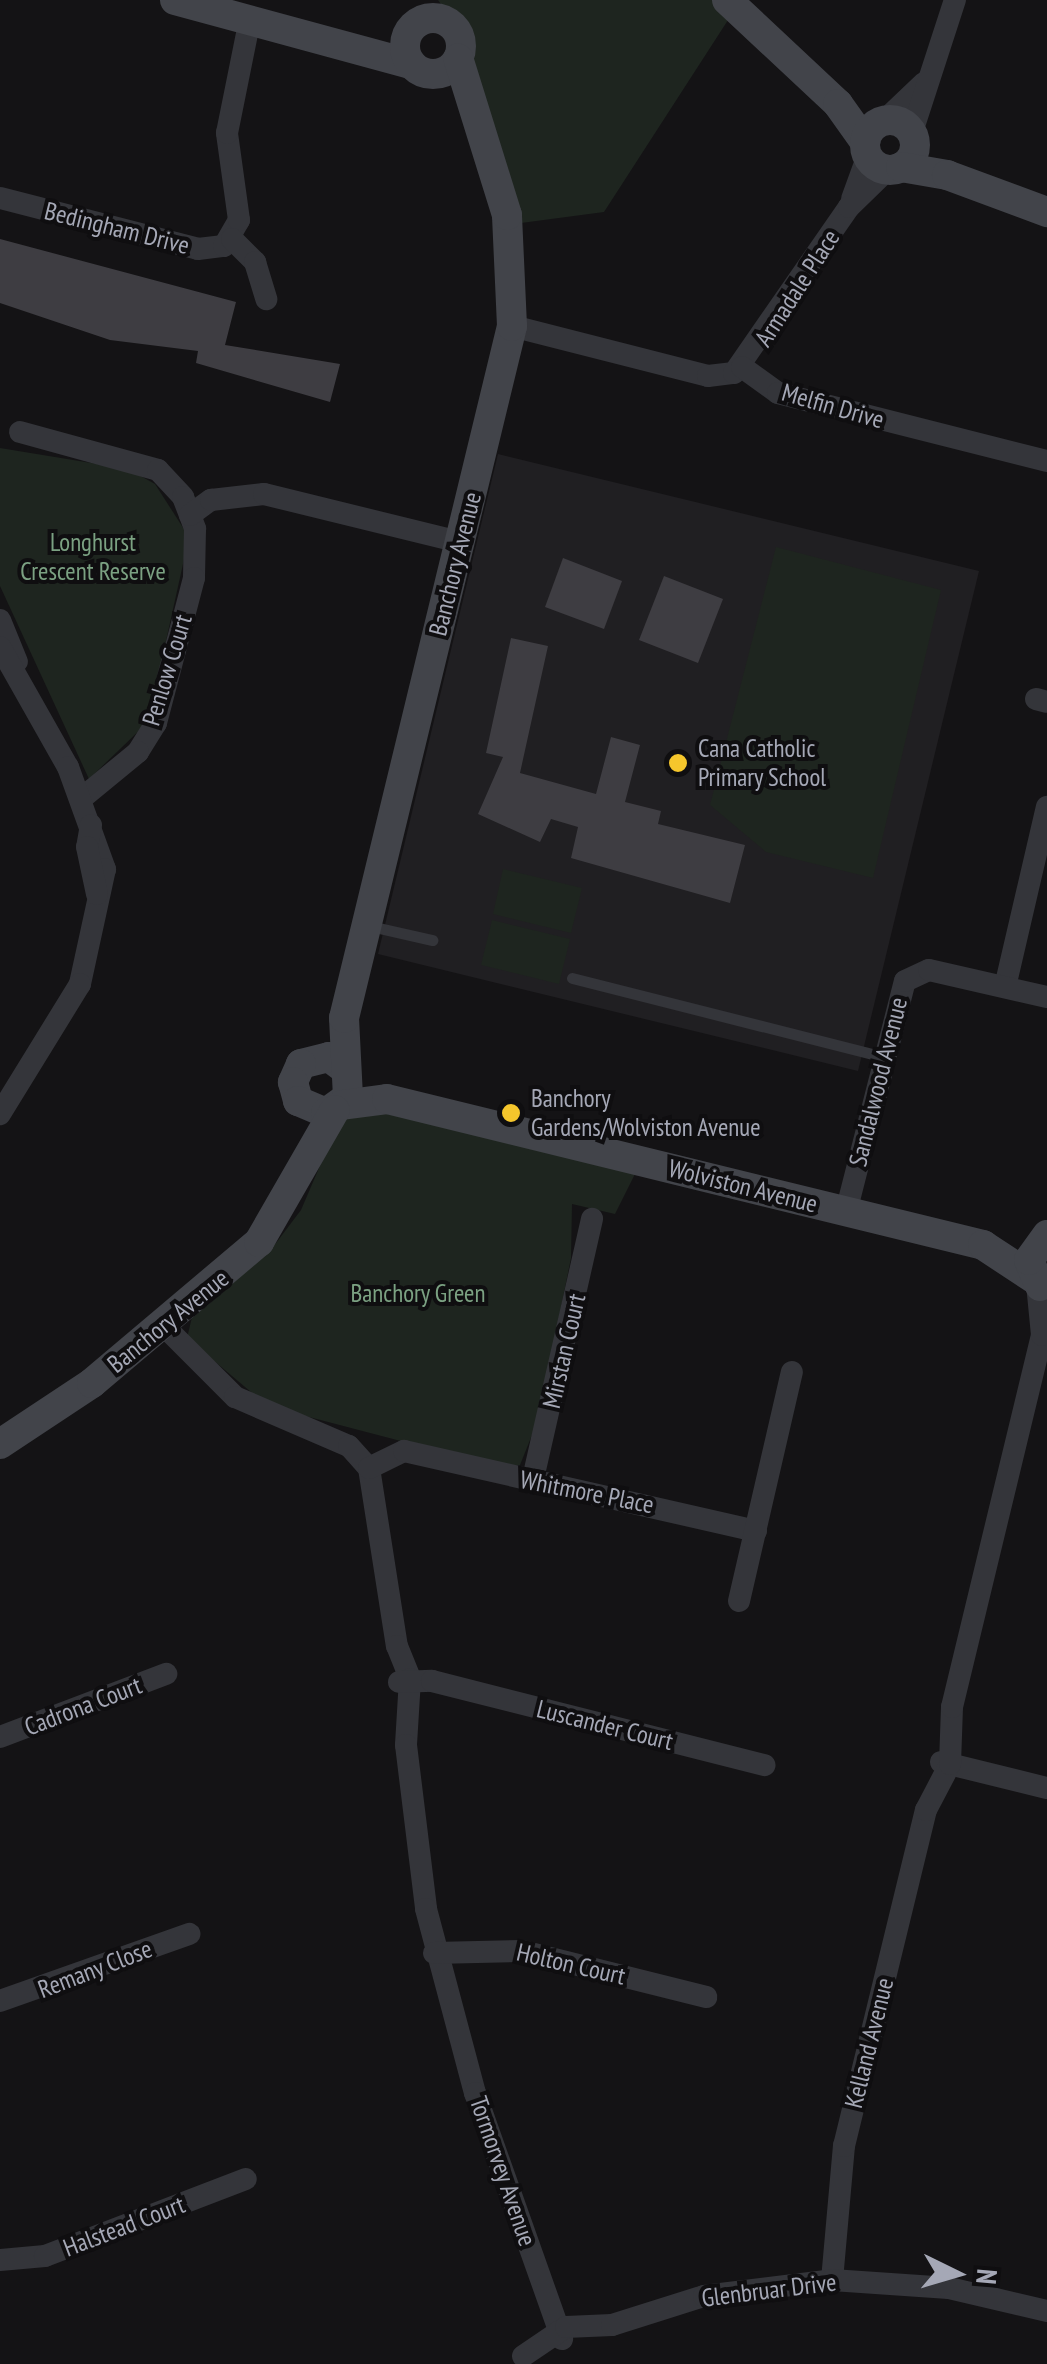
<!DOCTYPE html>
<style>
body{margin:0}
#map{position:relative;width:1047px;height:2364px;overflow:hidden;background:#141315;font-family:"PT Sans Narrow",sans-serif}
div>[style]{position:absolute}
[style*='--x']{left:calc(var(--x)*1px);top:calc(var(--y)*1px);width:calc(var(--w)*1px);rotate:calc(var(--a)*1deg)}
.built>*{inset:0;background:#201f22}
.green>*{inset:0;background:#1e251f}
.building>*{inset:0;background:#3e3d42}
.lane>*{height:11px;margin:-5.5px;padding:0 5.5px;transform-origin:5.5px;border-radius:5.5px;background:#34353a}
.street>*{height:22px;margin:-11px;padding:0 11px;transform-origin:11px;border-radius:11px;background:#34353a}
.secondary>*{height:30px;margin:-15px;padding:0 15px;transform-origin:15px;border-radius:15px;background:#42444a}
.secondary>.ring{margin:-15px;padding:0;box-sizing:content-box;background:none;border:30px solid #42444a;border-radius:50%}
.dots>*{width:28px;height:28px;translate:-50% -50%;box-sizing:border-box;border:5px solid #0f0e10;border-radius:50%}
span{translate:-50% -50%;white-space:nowrap;text-align:center;line-height:1.15;-webkit-text-stroke:8px #0f0e10;paint-order:stroke}
.street-label{font-size:25px;color:#a5a8b6}
.park-label{font-size:25px;color:#7ba182}
.poi-label{font-size:25px;color:#a5a8b6}
.left{translate:0 -50%;text-align:left}
.north{position:absolute;left:907px;top:2224px;width:100px;height:100px;-webkit-text-stroke:8px #0f0e10;paint-order:stroke;rotate:95deg;font-size:28px;font-weight:700;line-height:40px;text-align:center;color:#a5a8b6}
.north::after{content:'';display:block;margin:auto;width:35px;height:45px;background:#a5a8b6;clip-path:polygon(50% 0,100% 100%,50% 72%,0 100%)}
</style>
<div id="map">
<div class="built">
<div style="clip-path:polygon(498px 454px,979px 571px,858px 1071px,378px 954px)"></div>
</div>
<div class="green">
<div style="clip-path:polygon(438px 0,713px 0,730px 17px,604px 212px,521px 223px,466px 74px,464px 36px)"></div>
<div style="clip-path:polygon(0 448px,128px 469px,155px 484px,189px 537px,148px 722px,89px 779px,0 586px)"></div>
<div style="clip-path:polygon(776px 547px,941px 590px,873px 878px,766px 852px,710px 805px)"></div>
<div style="clip-path:polygon(503px 869px,582px 888px,571px 933px,493px 914px)"></div>
<div style="clip-path:polygon(492px 920px,570px 939px,559px 984px,481px 965px)"></div>
<div style="clip-path:polygon(386px 1107px,637px 1170px,615px 1214px,572px 1204px,571px 1258px,538px 1420px,520px 1465px,500px 1467px,290px 1412px,257px 1397px,187px 1338px,193px 1313px,276px 1243px,301px 1210px,340px 1119px)"></div>
</div>
<div class="building">
<div style="clip-path:polygon(0 239px,236px 302px,225px 345px,340px 364px,330px 402px,196px 363px,198px 351px,110px 340px,0 303px)"></div>
<div style="clip-path:polygon(563px 558px,622px 581px,604px 629px,545px 607px)"></div>
<div style="clip-path:polygon(664px 576px,723px 599px,698px 663px,639px 640px)"></div>
<div style="clip-path:polygon(511px 638px,548px 646px,520px 773px,596px 794px,611px 737px,640px 745px,625px 802px,661px 811px,658px 824px,745px 845px,730px 903px,571px 858px,578px 827px,551px 819px,540px 842px,478px 814px,503px 757px,486px 753px)"></div>
</div>
<div class="lane">
<div style="--x:370;--y:926;--w:64;--a:12.7"></div>
<div style="--x:572;--y:978;--w:322;--a:14.2"></div>
</div>
<div class="street">
<div style="--x:885;--y:120;--w:54;--a:-43.5"></div>
<div style="--x:912;--y:132;--w:139;--a:-72"></div>
<div style="--x:0;--y:198;--w:204;--a:14.4"></div>
<div style="--x:198;--y:249;--w:26;--a:-7"></div>
<div style="--x:224;--y:246;--w:30;--a:-60"></div>
<div style="--x:239;--y:220;--w:88;--a:-97.9"></div>
<div style="--x:227;--y:133;--w:116;--a:-78.6"></div>
<div style="--x:852;--y:199;--w:47;--a:-70"></div>
<div style="--x:232;--y:239;--w:33;--a:45"></div>
<div style="--x:255;--y:262;--w:39;--a:73"></div>
<div style="--x:512;--y:326;--w:202;--a:14.3"></div>
<div style="--x:708;--y:376;--w:26;--a:-7"></div>
<div style="--x:734;--y:373;--w:202;--a:-55.3"></div>
<div style="--x:849;--y:207;--w:53;--a:-44.2"></div>
<div style="--x:742;--y:367;--w:44;--a:35.8"></div>
<div style="--x:778;--y:393;--w:277;--a:14.2"></div>
<div style="--x:20;--y:432;--w:143;--a:15.4"></div>
<div style="--x:158;--y:470;--w:37;--a:47"></div>
<div style="--x:183;--y:497;--w:34;--a:69"></div>
<div style="--x:195;--y:529;--w:49;--a:91.2"></div>
<div style="--x:194;--y:578;--w:150;--a:104.7"></div>
<div style="--x:156;--y:723;--w:34;--a:122"></div>
<div style="--x:138;--y:752;--w:72;--a:140.6"></div>
<div style="--x:190;--y:515;--w:26;--a:-36"></div>
<div style="--x:211;--y:500;--w:53;--a:-6.5"></div>
<div style="--x:264;--y:494;--w:202;--a:13.8"></div>
<div style="--x:0;--y:620;--w:45;--a:68"></div>
<div style="--x:0;--y:647;--w:138;--a:60.5"></div>
<div style="--x:68;--y:767;--w:109;--a:70.1"></div>
<div style="--x:105;--y:869;--w:118;--a:102.3"></div>
<div style="--x:80;--y:984;--w:153;--a:121.6"></div>
<div style="--x:1036;--y:699;--w:11;--a:15"></div>
<div style="--x:91;--y:825;--w:22;--a:100"></div>
<div style="--x:87;--y:847;--w:48;--a:78"></div>
<div style="--x:1005;--y:987;--w:185;--a:-76.9"></div>
<div style="--x:846;--y:1212;--w:238;--a:-75.7"></div>
<div style="--x:905;--y:981;--w:26;--a:-25"></div>
<div style="--x:929;--y:970;--w:121;--a:12.9"></div>
<div style="--x:163;--y:1325;--w:102;--a:45"></div>
<div style="--x:235;--y:1397;--w:124;--a:23.3"></div>
<div style="--x:349;--y:1446;--w:30;--a:48"></div>
<div style="--x:369;--y:1468;--w:180;--a:81.1"></div>
<div style="--x:397;--y:1646;--w:35;--a:68"></div>
<div style="--x:410;--y:1679;--w:66;--a:93.5"></div>
<div style="--x:406;--y:1745;--w:165;--a:83"></div>
<div style="--x:426;--y:1909;--w:190;--a:75.1"></div>
<div style="--x:475;--y:2093;--w:261;--a:70.5"></div>
<div style="--x:369;--y:1468;--w:39;--a:-26"></div>
<div style="--x:404;--y:1451;--w:361;--a:12.8"></div>
<div style="--x:532;--y:1483;--w:271;--a:-77.2"></div>
<div style="--x:739;--y:1601;--w:235;--a:-77"></div>
<div style="--x:399;--y:1682;--w:33;--a:-2"></div>
<div style="--x:432;--y:1681;--w:343;--a:14.2"></div>
<div style="--x:0;--y:1737;--w:178;--a:-20.8"></div>
<div style="--x:941;--y:1762;--w:109;--a:13.8"></div>
<div style="--x:434;--y:1953;--w:88;--a:-1.3"></div>
<div style="--x:522;--y:1951;--w:190;--a:14"></div>
<div style="--x:0;--y:2001;--w:201;--a:-19.5"></div>
<div style="--x:0;--y:2260;--w:45;--a:-5.1"></div>
<div style="--x:45;--y:2256;--w:215;--a:-21"></div>
<div style="--x:832;--y:2280;--w:135;--a:-84.9"></div>
<div style="--x:844;--y:2146;--w:346;--a:-76.3"></div>
<div style="--x:926;--y:1810;--w:52;--a:-62.4"></div>
<div style="--x:950;--y:1764;--w:57;--a:-88"></div>
<div style="--x:952;--y:1707;--w:383;--a:-76.4"></div>
<div style="--x:1042;--y:1335;--w:51;--a:-95.6"></div>
<div style="--x:523;--y:2356;--w:52;--a:-34"></div>
<div style="--x:566;--y:2327;--w:46;--a:-2.5"></div>
<div style="--x:612;--y:2325;--w:96;--a:-17.5"></div>
<div style="--x:704;--y:2296;--w:129;--a:-7.1"></div>
<div style="--x:832;--y:2280;--w:117;--a:3.9"></div>
<div style="--x:949;--y:2288;--w:101;--a:13.2"></div>
</div>
<div class="secondary">
<div style="--x:175;--y:0;--w:245;--a:15.2"></div>
<div style="--x:727;--y:0;--w:152;--a:43.1"></div>
<div style="--x:838;--y:104;--w:47;--a:54.6"></div>
<div class="ring" style="left:405px;top:18px;width:26px;height:26px"></div>
<div class="ring" style="left:865px;top:120px;width:20px;height:20px"></div>
<div style="--x:901;--y:167;--w:47;--a:9.9"></div>
<div style="--x:947;--y:175;--w:107;--a:20.3"></div>
<div style="--x:345;--y:1069;--w:20;--a:-143"></div>
<div style="--x:329;--y:1057;--w:29;--a:166"></div>
<div style="--x:301;--y:1064;--w:20;--a:114"></div>
<div style="--x:293;--y:1082;--w:20;--a:75"></div>
<div style="--x:298;--y:1101;--w:30;--a:23"></div>
<div style="--x:326;--y:1113;--w:27;--a:-36"></div>
<div style="--x:348;--y:1097;--w:79;--a:-92.9"></div>
<div style="--x:344;--y:1018;--w:712;--a:-76.35"></div>
<div style="--x:512;--y:326;--w:111;--a:-92.6"></div>
<div style="--x:507;--y:215;--w:164;--a:-107.3"></div>
<div style="--x:342;--y:1105;--w:45;--a:-7.6"></div>
<div style="--x:387;--y:1099;--w:614;--a:13.76"></div>
<div style="--x:983;--y:1245;--w:60;--a:33.4"></div>
<div style="--x:1040;--y:1286;--w:28;--a:-113"></div>
<div style="--x:1029;--y:1260;--w:31;--a:-54"></div>
<div style="--x:0;--y:1444;--w:110;--a:-33.5"></div>
<div style="--x:92;--y:1383;--w:219;--a:-40.2"></div>
<div style="--x:259;--y:1242;--w:152;--a:-60.1"></div>
</div>
<div class="dots">
<div style="left:678px;top:763px;background:#f5c62c"></div>
<div style="left:511px;top:1113px;background:#f5c62c"></div>
</div>
<div class="street-label">
<span style="left:117px;top:228px;rotate:14deg">Bedingham Drive</span>
<span style="left:797px;top:288px;rotate:-57deg">Armadale Place</span>
<span style="left:833px;top:406px;rotate:16deg">Melfin Drive</span>
<span style="left:455px;top:564px;rotate:-76deg">Banchory Avenue</span>
<span style="left:167px;top:670px;rotate:-73deg">Penlow Court</span>
<span style="left:878px;top:1082px;rotate:-76deg">Sandalwood Avenue</span>
<span style="left:743px;top:1186px;rotate:14deg">Wolviston Avenue</span>
<span style="left:168px;top:1321px;rotate:-39deg">Banchory Avenue</span>
<span style="left:564px;top:1351px;rotate:-77deg">Mirstan Court</span>
<span style="left:587px;top:1492px;rotate:11deg">Whitmore Place</span>
<span style="left:83px;top:1706px;rotate:-21deg">Cadrona Court</span>
<span style="left:605px;top:1725px;rotate:14deg">Luscander Court</span>
<span style="left:571px;top:1964px;rotate:13deg">Holton Court</span>
<span style="left:95px;top:1969px;rotate:-21deg">Remany Close</span>
<span style="left:869px;top:2043px;rotate:-76deg">Kelland Avenue</span>
<span style="left:503px;top:2171px;rotate:71deg">Tormorvey Avenue</span>
<span style="left:124px;top:2226px;rotate:-21deg">Halstead Court</span>
<span style="left:769px;top:2290px;rotate:-7deg">Glenbruar Drive</span>
</div>
<div class="park-label">
<span style="left:93px;top:557px">Longhurst<br>Crescent Reserve</span>
<span style="left:418px;top:1293px">Banchory Green</span>
</div>
<div class="poi-label">
<span class="left" style="left:698px;top:763px">Cana Catholic<br>Primary School</span>
<span class="left" style="left:531px;top:1113px">Banchory<br>Gardens/Wolviston Avenue</span>
</div>
<div class="north">N</div>
</div>
